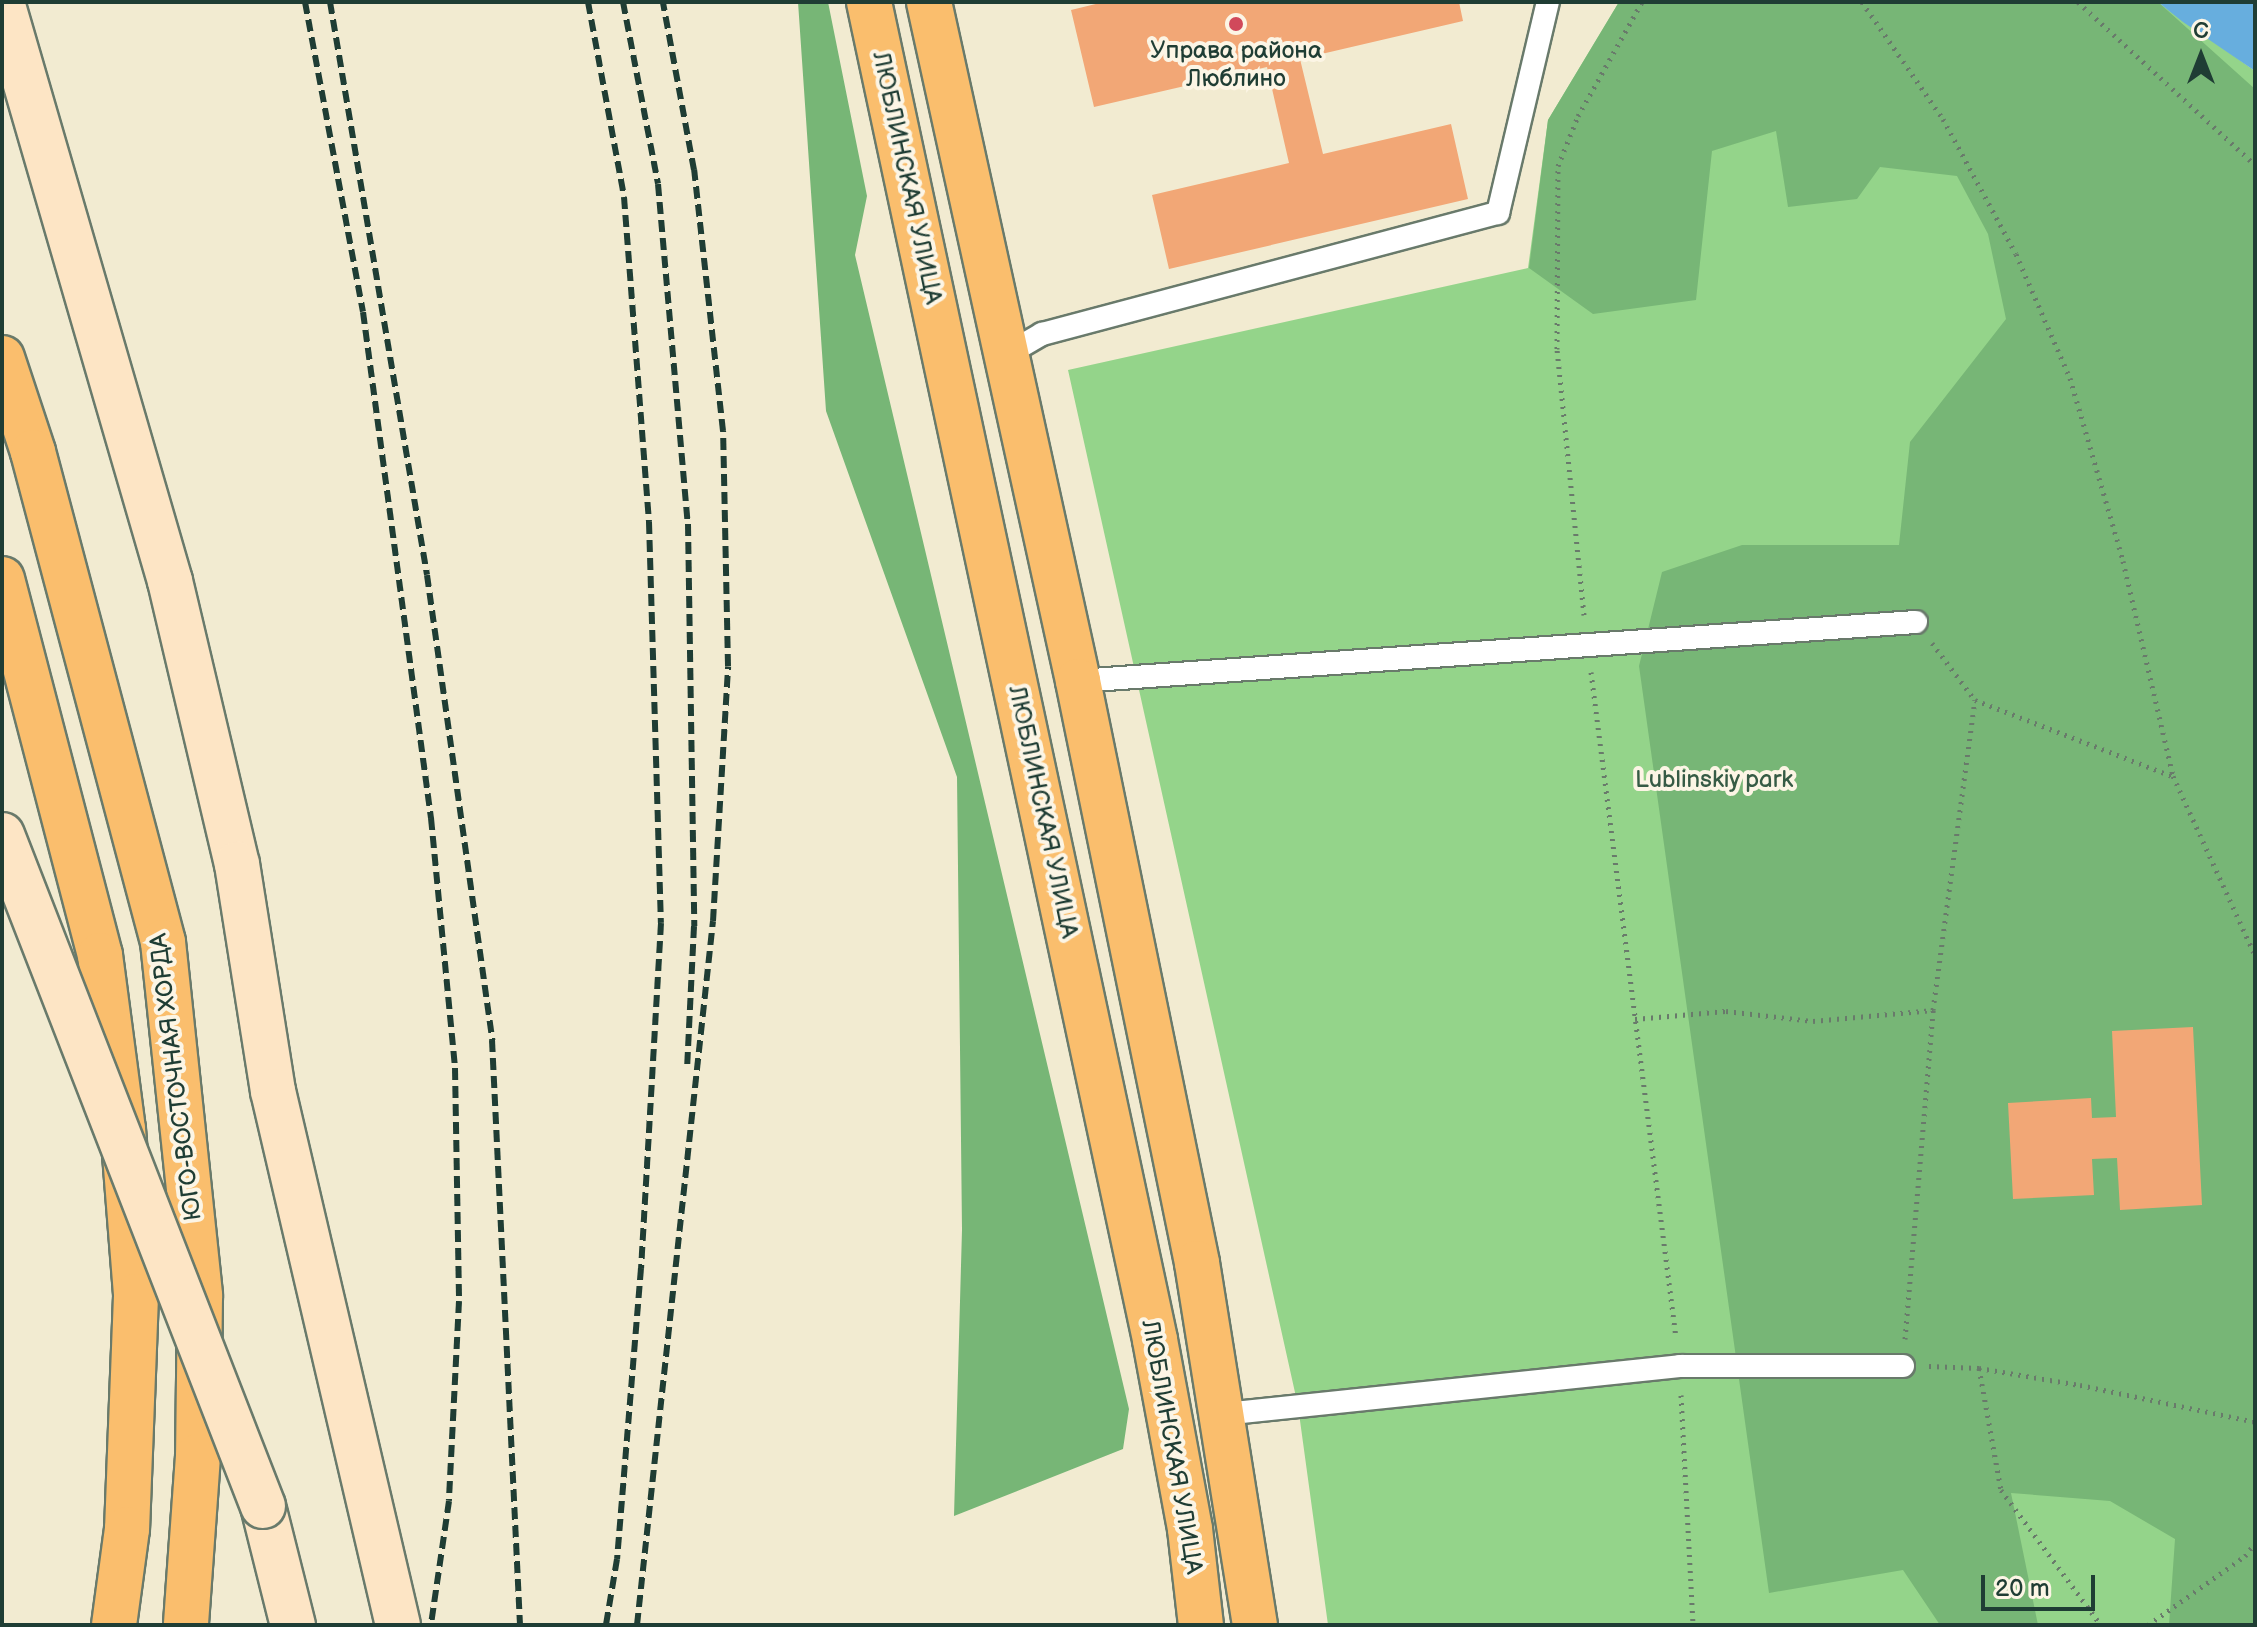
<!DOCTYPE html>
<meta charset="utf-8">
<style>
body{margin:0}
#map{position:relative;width:2257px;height:1627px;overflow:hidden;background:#f2ebd1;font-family:"Balsamiq Sans",sans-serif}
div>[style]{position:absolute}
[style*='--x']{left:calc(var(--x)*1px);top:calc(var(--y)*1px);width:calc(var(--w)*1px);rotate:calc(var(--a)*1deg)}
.green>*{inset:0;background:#94d48a}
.forest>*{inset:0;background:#77b676}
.water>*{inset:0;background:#67aede}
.building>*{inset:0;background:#f2a776}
.path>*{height:5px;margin-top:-2.5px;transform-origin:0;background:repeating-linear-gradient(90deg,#697a6b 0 2px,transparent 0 8px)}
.roads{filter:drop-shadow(2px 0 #697a6b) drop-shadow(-2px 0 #697a6b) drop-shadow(0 2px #697a6b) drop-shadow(0 -2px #697a6b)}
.service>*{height:22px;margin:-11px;padding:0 11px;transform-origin:11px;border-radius:11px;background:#fff}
.secondary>*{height:44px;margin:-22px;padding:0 22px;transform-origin:22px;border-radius:22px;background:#fde5c5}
.primary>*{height:44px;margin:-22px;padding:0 22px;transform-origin:22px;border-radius:22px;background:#fabe6d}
.rail>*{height:6px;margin-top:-3px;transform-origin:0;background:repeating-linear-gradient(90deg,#1f3d34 0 12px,transparent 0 18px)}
.bridges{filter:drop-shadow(2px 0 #697a6b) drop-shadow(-2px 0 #697a6b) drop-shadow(0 2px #697a6b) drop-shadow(0 -2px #697a6b)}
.secondary-bridge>*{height:44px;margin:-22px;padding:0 22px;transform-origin:22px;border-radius:22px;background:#fde5c5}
.dots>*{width:22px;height:22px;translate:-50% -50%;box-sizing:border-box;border:4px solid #fcf5e5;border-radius:50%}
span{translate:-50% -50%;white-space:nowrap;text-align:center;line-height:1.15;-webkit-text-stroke:8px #fcf5e5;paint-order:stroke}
.poi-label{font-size:24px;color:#1f3d34}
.street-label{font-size:24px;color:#1f3d34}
.park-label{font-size:24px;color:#365b45}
.frame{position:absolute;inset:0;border:4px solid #1f3d34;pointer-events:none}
.north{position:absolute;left:2161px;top:16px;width:80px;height:80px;-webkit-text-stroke:6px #fcf5e5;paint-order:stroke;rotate:0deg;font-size:22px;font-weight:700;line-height:32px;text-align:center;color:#1f3d34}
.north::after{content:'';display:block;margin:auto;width:28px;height:36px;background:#1f3d34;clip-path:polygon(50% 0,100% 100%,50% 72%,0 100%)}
.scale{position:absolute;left:1981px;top:1575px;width:114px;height:36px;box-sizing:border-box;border:4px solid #1f3d34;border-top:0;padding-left:10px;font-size:24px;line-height:28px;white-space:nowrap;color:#1f3d34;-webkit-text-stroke:6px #fcf5e5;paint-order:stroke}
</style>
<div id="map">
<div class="green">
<div style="clip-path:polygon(1619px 2px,2158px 2px,2255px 71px,2255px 1625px,1328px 1625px,1298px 1406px,1068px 370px,1528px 268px,1548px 120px)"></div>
</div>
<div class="forest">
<div style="clip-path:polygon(798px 2px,828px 2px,867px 196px,855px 255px,1129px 1409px,1123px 1449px,954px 1516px,962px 1230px,957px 777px,826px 411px)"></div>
<div style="clip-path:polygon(1619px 2px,2158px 2px,2255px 89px,2255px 1625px,2169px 1625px,2175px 1539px,2110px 1501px,2011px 1493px,2038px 1625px,1940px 1625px,1903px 1570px,1769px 1593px,1639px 666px,1662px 572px,1742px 545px,1899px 545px,1910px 442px,2006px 319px,1988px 234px,1957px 176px,1880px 167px,1857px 199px,1788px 207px,1776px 131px,1712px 151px,1696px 300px,1593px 314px,1529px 268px,1548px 120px)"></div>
</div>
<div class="water">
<div style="clip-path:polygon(2158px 2px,2255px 2px,2255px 71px,2183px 22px)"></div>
</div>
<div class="building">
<div style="clip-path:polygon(1104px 2px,1459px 2px,1463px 21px,1300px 59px,1323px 154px,1451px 124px,1468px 199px,1169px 269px,1152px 195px,1289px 163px,1267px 67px,1094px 107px,1071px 10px)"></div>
<div style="clip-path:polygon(2193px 1027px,2202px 1205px,2120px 1210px,2117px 1158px,2092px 1159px,2094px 1195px,2013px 1199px,2008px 1103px,2091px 1098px,2092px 1118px,2116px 1117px,2112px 1031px)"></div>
</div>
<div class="path">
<div style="--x:1862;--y:2;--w:142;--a:55.3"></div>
<div style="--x:1943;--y:119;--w:153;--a:61.6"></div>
<div style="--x:2016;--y:254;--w:135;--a:66.5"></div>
<div style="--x:2070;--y:378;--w:191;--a:73.8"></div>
<div style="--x:2123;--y:561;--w:221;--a:76.9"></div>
<div style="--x:2173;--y:776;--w:197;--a:65.4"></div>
<div style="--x:2078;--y:2;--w:241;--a:42.6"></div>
<div style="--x:1584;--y:615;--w:267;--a:-95.8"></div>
<div style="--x:1557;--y:349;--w:183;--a:-89.7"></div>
<div style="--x:1558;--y:166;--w:54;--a:-68.2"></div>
<div style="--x:1578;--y:116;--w:131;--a:-60.7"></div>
<div style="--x:1932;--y:643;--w:71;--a:53"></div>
<div style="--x:1975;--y:700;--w:211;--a:21.1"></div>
<div style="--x:1591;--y:672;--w:670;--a:82.72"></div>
<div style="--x:1635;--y:1019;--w:91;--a:-5"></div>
<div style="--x:1726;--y:1011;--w:88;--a:6.6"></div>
<div style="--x:1813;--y:1021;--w:121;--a:-5.2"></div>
<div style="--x:1905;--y:1339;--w:330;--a:-85.1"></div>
<div style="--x:1933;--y:1010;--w:313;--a:-82.3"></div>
<div style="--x:1929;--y:1366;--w:50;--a:2.3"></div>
<div style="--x:1979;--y:1368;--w:102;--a:9.6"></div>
<div style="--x:2080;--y:1385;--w:179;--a:11.9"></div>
<div style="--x:1979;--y:1368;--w:124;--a:79.8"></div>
<div style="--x:2001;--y:1490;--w:168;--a:53.5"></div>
<div style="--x:1681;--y:1395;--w:230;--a:87"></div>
<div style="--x:2148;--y:1625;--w:119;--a:-35.4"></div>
<div style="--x:2245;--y:1556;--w:16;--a:-52"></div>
</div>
<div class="roads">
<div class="service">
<div style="--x:1006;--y:355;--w:42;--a:-30.3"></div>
<div style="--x:1042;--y:334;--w:472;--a:-14.9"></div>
<div style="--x:1498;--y:213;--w:217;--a:-76.7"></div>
<div style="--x:1078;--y:681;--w:840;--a:-4.03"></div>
<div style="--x:1224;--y:1414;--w:459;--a:-6"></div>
<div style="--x:1680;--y:1366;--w:223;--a:0"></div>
</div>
<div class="secondary">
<div style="--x:2;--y:2;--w:603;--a:73.82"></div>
<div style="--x:170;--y:581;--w:291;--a:76.7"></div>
<div style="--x:237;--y:864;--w:230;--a:81"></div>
<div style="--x:273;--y:1091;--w:548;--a:76.83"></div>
<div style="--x:263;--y:1506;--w:123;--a:75.9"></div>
</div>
<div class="primary">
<div style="--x:869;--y:2;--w:1368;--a:77.93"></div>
<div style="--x:1155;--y:1340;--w:192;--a:79.5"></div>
<div style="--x:1190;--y:1529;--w:97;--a:83.5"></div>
<div style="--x:929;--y:2;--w:695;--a:77.62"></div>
<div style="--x:1078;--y:681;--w:594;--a:78.44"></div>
<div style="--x:1197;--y:1263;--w:367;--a:80.9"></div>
<div style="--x:2;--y:358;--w:99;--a:71.7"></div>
<div style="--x:33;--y:452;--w:507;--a:75.14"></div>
<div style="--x:163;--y:942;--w:356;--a:84"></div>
<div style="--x:200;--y:1296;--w:160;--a:90.7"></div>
<div style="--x:198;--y:1456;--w:169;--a:94.1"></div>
<div style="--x:2;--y:579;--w:389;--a:75.4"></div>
<div style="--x:100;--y:955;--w:176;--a:82.5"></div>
<div style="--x:123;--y:1129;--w:168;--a:85.5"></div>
<div style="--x:136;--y:1296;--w:233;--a:92.2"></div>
<div style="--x:127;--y:1529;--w:97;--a:97.7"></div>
</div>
</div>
<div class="rail">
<div style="--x:305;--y:2;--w:315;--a:79.4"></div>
<div style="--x:363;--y:312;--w:511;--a:82.35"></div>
<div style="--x:431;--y:818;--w:251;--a:84.5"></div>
<div style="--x:455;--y:1068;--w:233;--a:89"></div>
<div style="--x:459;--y:1301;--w:200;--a:92.9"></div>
<div style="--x:449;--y:1501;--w:125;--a:98.3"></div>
<div style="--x:330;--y:2;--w:581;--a:80.39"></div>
<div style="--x:427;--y:575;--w:470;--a:82"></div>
<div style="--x:492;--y:1040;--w:586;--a:87.26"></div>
<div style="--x:588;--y:2;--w:198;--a:79.5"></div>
<div style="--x:624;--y:197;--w:326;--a:85.6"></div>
<div style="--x:649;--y:522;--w:401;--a:88.3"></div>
<div style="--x:661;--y:923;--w:346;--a:93.3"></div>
<div style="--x:641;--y:1268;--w:292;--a:94.7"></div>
<div style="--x:617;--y:1559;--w:67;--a:99.5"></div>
<div style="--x:623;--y:2;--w:185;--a:79.1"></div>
<div style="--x:658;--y:184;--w:341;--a:85"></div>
<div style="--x:688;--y:524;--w:402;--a:89.1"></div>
<div style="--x:694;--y:926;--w:143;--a:92.8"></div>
<div style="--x:637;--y:1625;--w:708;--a:-83.84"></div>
<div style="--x:713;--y:921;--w:255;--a:-86.6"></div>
<div style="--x:728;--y:666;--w:235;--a:-91.2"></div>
<div style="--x:723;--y:431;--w:263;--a:-96.3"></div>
<div style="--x:694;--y:170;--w:171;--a:-100.5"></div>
</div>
<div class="bridges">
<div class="secondary-bridge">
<div style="--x:2;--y:835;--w:720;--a:68.75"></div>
</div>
</div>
<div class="dots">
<div style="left:1236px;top:24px;background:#d1495b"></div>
</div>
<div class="poi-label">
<span style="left:1236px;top:65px">Управа района<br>Люблино</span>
</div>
<div class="street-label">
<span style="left:907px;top:178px;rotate:78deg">ЛЮБЛИНСКАЯ УЛИЦА</span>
<span style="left:1043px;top:812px;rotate:78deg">ЛЮБЛИНСКАЯ УЛИЦА</span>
<span style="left:176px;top:1077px;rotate:-97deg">ЮГО-ВОСТОЧНАЯ ХОРДА</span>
<span style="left:1172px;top:1447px;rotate:80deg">ЛЮБЛИНСКАЯ УЛИЦА</span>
</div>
<div class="park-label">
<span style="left:1714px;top:780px">Lublinskiy park</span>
</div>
<div class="frame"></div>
<div class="north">С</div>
<div class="scale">20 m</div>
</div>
